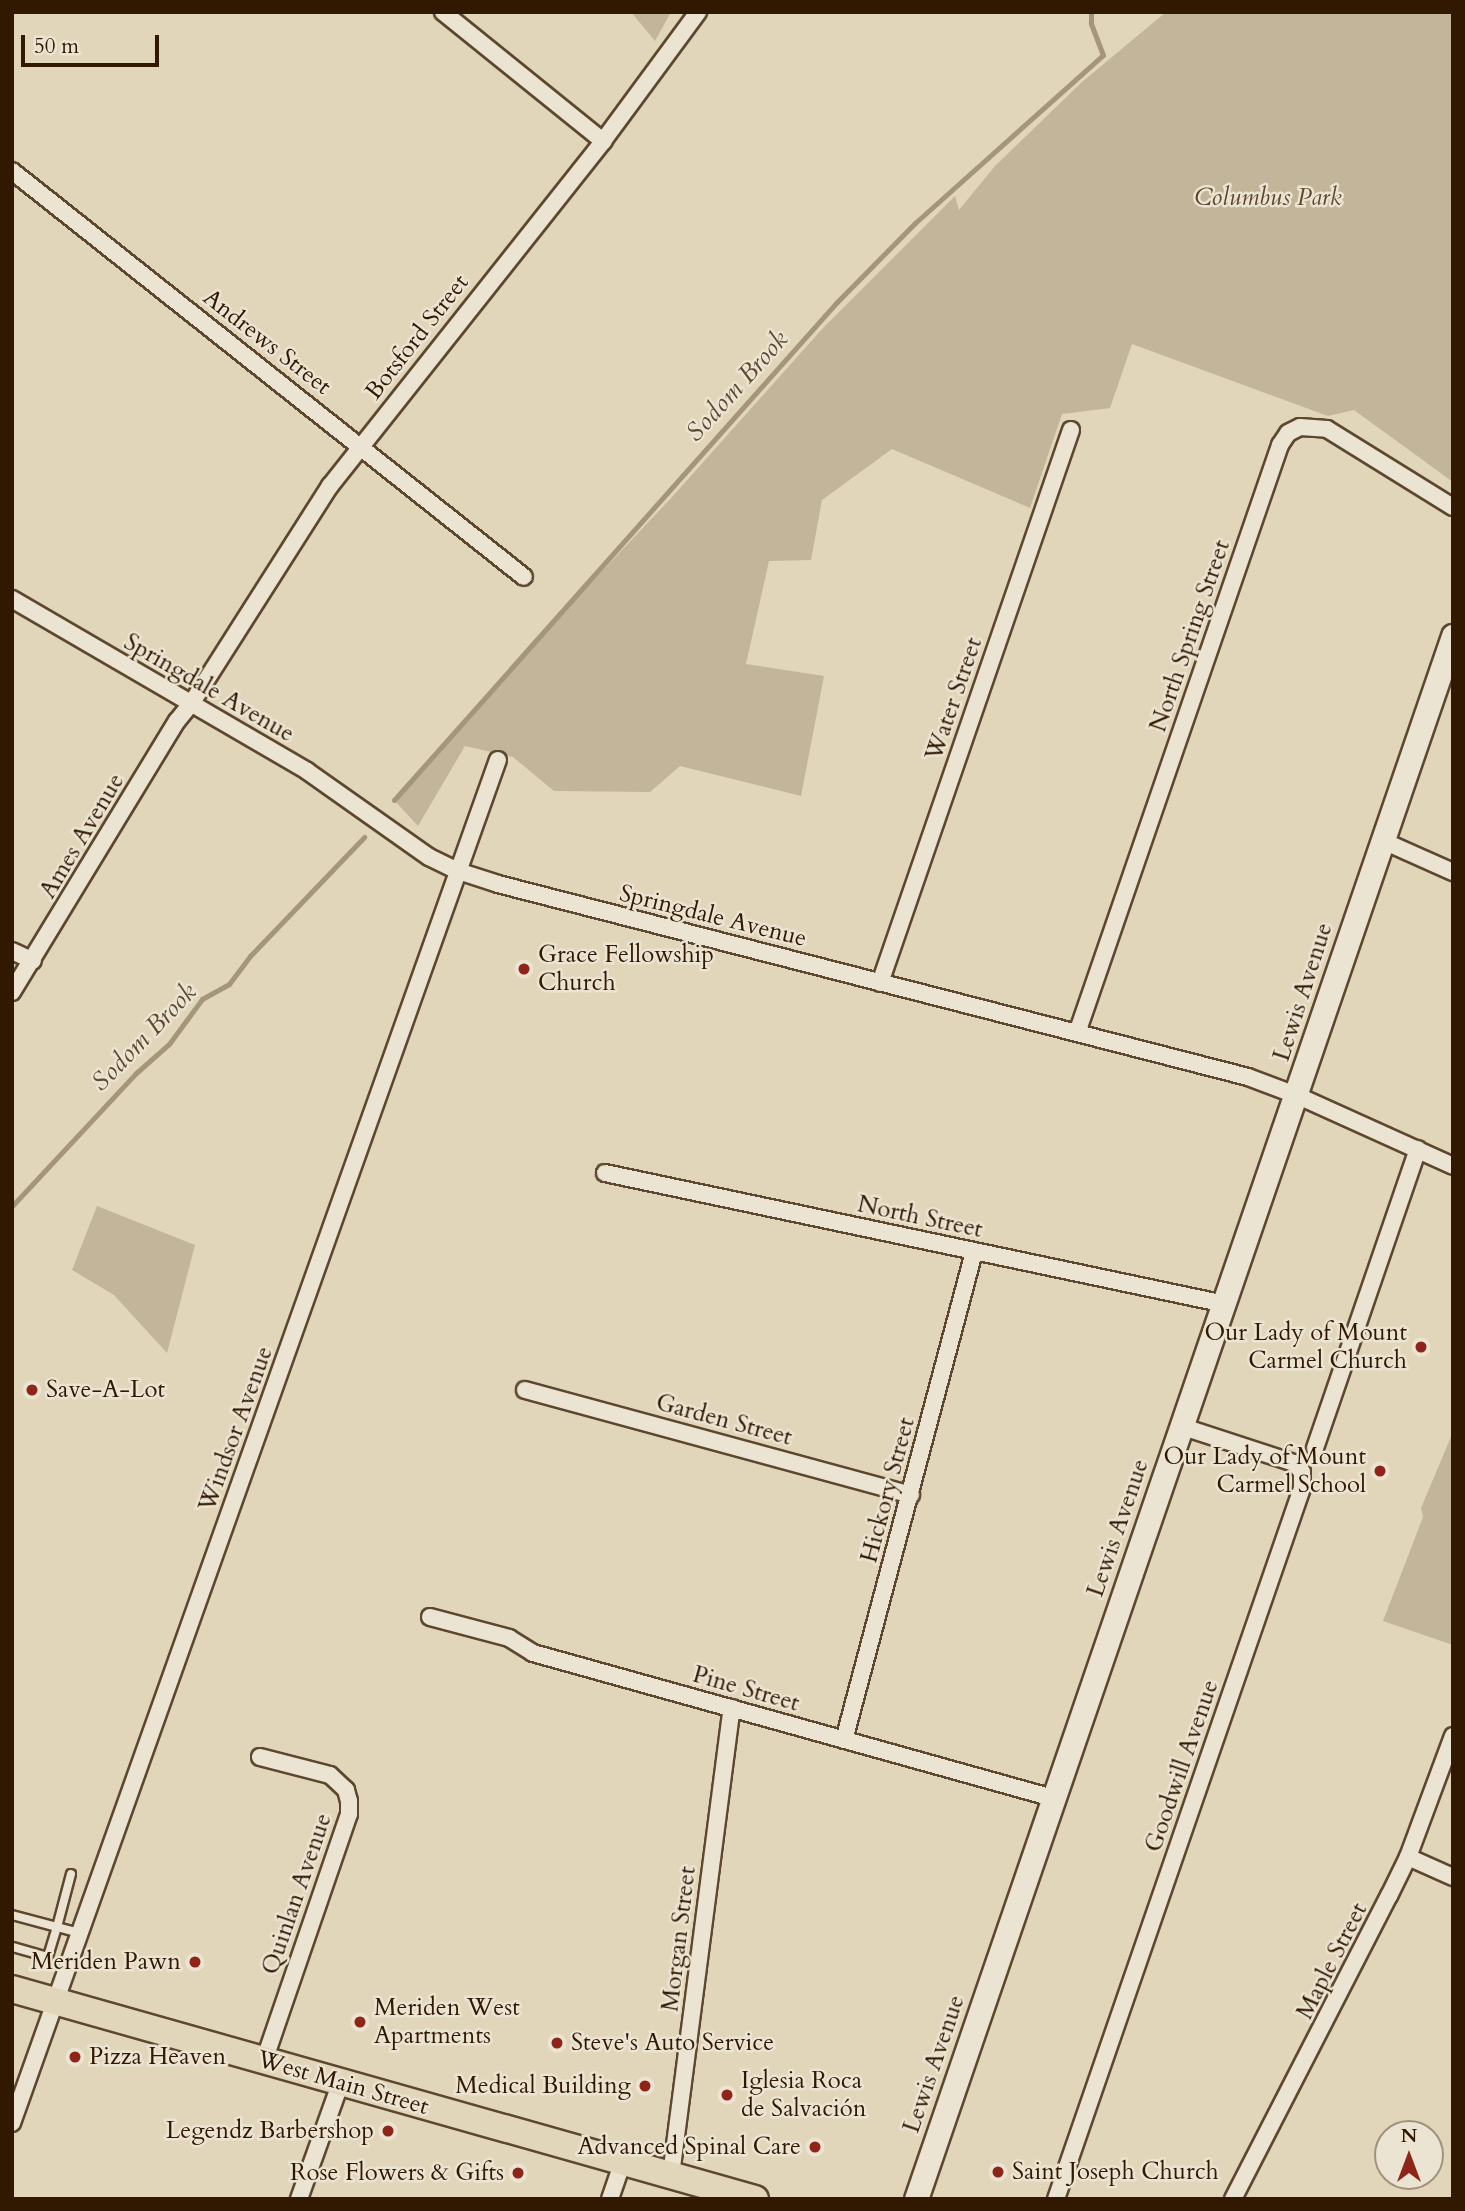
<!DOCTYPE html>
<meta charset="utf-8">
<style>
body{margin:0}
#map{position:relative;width:1465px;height:2211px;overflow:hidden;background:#e1d5ba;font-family:Cardo,serif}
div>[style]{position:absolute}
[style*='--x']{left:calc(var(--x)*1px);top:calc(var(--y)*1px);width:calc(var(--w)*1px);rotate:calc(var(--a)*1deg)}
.green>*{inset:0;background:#c3b59a}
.stream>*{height:5px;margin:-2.5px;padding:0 2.5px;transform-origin:2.5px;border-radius:2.5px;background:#a5957b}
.roads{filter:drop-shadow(2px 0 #5d472e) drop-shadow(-2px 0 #5d472e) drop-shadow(0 2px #5d472e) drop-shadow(0 -2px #5d472e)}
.lane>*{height:8px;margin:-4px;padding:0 4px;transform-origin:4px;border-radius:4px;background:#ece4d2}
.street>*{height:16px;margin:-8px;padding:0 8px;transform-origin:8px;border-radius:8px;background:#ece4d2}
.secondary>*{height:23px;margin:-11.5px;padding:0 11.5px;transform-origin:11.5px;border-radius:11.5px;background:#ece4d2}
.primary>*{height:26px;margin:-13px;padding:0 13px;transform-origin:13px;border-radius:13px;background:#e1d5ba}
.dots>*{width:19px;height:19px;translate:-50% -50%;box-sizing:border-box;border:4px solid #ece4d2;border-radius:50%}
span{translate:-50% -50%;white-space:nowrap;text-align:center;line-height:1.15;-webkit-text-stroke:5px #ece4d2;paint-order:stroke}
.park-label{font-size:24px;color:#5d472e;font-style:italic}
.street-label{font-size:24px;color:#311800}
.poi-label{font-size:24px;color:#311800}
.left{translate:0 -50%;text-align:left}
.right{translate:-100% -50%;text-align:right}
.water-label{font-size:26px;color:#5f4a31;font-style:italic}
.frame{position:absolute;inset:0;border:14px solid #311800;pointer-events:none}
.north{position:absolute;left:1374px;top:2120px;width:70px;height:70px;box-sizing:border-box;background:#ece4d2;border:2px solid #a1927e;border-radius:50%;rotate:0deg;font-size:19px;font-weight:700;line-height:28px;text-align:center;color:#311800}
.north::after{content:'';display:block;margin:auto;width:24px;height:32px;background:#8f2418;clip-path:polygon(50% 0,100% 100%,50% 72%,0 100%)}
.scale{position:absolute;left:21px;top:35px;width:138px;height:32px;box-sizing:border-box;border:4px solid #311800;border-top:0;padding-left:9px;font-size:21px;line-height:24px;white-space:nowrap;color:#311800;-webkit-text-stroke:5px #ece4d2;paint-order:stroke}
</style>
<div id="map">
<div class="green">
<div style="clip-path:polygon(631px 12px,671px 12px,655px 41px)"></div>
<div style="clip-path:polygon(1166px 12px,1453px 12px,1453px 482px,1354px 410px,1328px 416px,1132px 344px,1110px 408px,1062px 414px,1030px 508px,892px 449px,822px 500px,811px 560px,769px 561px,746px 664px,824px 676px,801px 796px,680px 766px,650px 792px,554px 791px,513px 757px,465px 746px,418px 826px,394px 800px,520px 658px,672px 497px,823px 328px,955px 196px,959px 210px,995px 166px,1082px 82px)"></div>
<div style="clip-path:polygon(97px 1206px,195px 1245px,167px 1353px,114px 1295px,72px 1270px)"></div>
<div style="clip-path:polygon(1453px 1432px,1453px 1645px,1383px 1621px,1423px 1517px,1421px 1508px)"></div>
</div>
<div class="stream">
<div style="--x:394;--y:800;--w:667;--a:-48.35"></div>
<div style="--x:837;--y:302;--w:111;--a:-45.4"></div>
<div style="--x:915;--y:223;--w:252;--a:-41.8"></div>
<div style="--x:1103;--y:55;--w:34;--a:-111"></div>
<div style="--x:1091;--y:23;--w:11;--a:-90"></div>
<div style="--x:12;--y:1206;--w:180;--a:-47"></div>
<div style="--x:135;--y:1074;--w:45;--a:-41.4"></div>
<div style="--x:169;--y:1044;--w:56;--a:-53.7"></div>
<div style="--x:202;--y:999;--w:31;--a:-29"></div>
<div style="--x:229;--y:984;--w:35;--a:-53"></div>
<div style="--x:250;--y:956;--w:165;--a:-46.2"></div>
</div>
<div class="roads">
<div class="lane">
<div style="--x:71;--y:1874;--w:55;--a:104.8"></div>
<div style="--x:57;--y:1927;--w:24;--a:15"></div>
<div style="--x:12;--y:1915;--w:47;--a:14.9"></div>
<div style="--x:57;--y:1927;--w:31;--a:107"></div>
<div style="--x:48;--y:1957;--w:37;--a:-164"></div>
</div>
<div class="street">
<div style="--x:443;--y:12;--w:206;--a:38.9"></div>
<div style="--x:12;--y:171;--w:653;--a:38.41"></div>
<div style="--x:12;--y:599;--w:341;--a:30.2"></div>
<div style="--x:307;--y:771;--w:149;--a:35.2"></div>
<div style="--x:429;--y:857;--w:32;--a:26"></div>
<div style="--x:458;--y:871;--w:42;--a:18"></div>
<div style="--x:498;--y:884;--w:774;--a:14.43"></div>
<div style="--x:1248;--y:1077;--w:51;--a:20.6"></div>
<div style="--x:1296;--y:1095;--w:172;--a:24.3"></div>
<div style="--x:1381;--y:840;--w:79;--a:24"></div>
<div style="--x:12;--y:951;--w:23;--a:25"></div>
<div style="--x:880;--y:983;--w:585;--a:-70.95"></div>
<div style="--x:12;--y:992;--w:317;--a:-58.7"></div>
<div style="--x:177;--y:721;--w:22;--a:-51"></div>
<div style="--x:191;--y:704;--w:259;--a:-57.5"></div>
<div style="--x:330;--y:486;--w:440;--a:-51.6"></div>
<div style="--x:603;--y:141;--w:160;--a:-53.6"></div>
<div style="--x:1077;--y:1033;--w:622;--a:-70.95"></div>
<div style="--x:1280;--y:445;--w:14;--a:-56"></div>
<div style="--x:1288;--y:433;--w:13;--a:-27"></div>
<div style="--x:1300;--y:427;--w:27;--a:4"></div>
<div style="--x:1327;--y:429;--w:148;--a:31.8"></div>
<div style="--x:605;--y:1173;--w:634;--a:11.93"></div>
<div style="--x:525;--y:1390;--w:400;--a:15.2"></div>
<div style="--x:1315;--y:1448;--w:316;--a:-71"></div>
<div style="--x:430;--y:1617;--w:82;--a:14.9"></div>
<div style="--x:509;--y:1638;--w:28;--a:32"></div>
<div style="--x:533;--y:1653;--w:540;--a:15.58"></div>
<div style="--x:844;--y:1740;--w:505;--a:-75.08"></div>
<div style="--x:260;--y:1757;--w:72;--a:14.4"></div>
<div style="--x:330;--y:1775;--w:22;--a:43"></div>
<div style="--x:346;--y:1790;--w:11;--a:75"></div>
<div style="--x:349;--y:1801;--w:13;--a:90"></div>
<div style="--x:349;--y:1814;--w:261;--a:109"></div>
<div style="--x:1408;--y:1857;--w:49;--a:24"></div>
<div style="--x:12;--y:2123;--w:1447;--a:-70.38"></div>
<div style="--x:671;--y:2175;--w:471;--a:-82.6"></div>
<div style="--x:299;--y:2199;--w:124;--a:-70.3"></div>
<div style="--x:610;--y:2199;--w:40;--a:-71.1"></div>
<div style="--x:1056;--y:2199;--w:752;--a:-70.91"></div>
<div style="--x:1302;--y:1488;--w:16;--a:-90"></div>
<div style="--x:1302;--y:1472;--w:12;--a:-132"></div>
<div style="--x:1294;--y:1463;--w:120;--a:-162"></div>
<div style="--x:1233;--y:2199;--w:341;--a:-62.8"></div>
<div style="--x:1389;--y:1896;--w:43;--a:-64"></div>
<div style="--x:1408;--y:1857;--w:129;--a:-69.6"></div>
</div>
<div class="secondary">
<div style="--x:916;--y:2199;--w:1653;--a:-71.04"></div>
</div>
<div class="primary">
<div style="--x:12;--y:1989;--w:772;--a:15.78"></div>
</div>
</div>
<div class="dots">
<div style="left:524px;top:969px;background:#8f2418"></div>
<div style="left:1421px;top:1347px;background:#8f2418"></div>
<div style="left:32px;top:1390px;background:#8f2418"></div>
<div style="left:1380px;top:1471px;background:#8f2418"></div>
<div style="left:195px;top:1962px;background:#8f2418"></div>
<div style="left:360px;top:2022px;background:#8f2418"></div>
<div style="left:557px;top:2043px;background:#8f2418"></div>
<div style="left:75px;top:2057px;background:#8f2418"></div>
<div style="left:645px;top:2086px;background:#8f2418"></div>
<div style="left:727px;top:2095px;background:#8f2418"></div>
<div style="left:388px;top:2131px;background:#8f2418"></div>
<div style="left:815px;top:2147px;background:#8f2418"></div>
<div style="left:998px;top:2172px;background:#8f2418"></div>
<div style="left:518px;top:2173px;background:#8f2418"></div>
</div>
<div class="park-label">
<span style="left:1268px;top:198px">Columbus Park</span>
</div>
<div class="street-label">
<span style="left:417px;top:337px;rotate:-52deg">Botsford Street</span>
<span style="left:267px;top:342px;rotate:38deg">Andrews Street</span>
<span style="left:1190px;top:636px;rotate:-71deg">North Spring Street</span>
<span style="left:209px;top:688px;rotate:30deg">Springdale Avenue</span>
<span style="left:954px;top:699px;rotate:-71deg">Water Street</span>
<span style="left:82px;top:836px;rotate:-59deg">Ames Avenue</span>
<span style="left:713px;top:916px;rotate:14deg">Springdale Avenue</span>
<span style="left:1303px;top:992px;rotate:-72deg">Lewis Avenue</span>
<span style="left:920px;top:1217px;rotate:12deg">North Street</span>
<span style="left:724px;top:1420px;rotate:15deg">Garden Street</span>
<span style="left:236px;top:1429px;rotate:-70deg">Windsor Avenue</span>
<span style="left:888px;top:1490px;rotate:-75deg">Hickory Street</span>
<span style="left:1118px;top:1528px;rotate:-71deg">Lewis Avenue</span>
<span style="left:746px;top:1689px;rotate:16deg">Pine Street</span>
<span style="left:1182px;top:1766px;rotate:-71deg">Goodwill Avenue</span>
<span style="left:297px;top:1894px;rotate:-71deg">Quinlan Avenue</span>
<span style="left:679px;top:1939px;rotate:-83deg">Morgan Street</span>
<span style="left:1332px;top:1961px;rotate:-63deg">Maple Street</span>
<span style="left:934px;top:2064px;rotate:-71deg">Lewis Avenue</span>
<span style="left:343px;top:2083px;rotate:16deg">West Main Street</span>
</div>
<div class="poi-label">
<span class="left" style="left:538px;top:969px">Grace Fellowship<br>Church</span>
<span class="right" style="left:1407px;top:1347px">Our Lady of Mount<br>Carmel Church</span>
<span class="left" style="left:46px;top:1390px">Save-A-Lot</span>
<span class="right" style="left:1366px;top:1471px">Our Lady of Mount<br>Carmel School</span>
<span class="right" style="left:181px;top:1962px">Meriden Pawn</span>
<span class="left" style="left:374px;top:2022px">Meriden West<br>Apartments</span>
<span class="left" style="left:571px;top:2043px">Steve's Auto Service</span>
<span class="left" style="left:89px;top:2057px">Pizza Heaven</span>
<span class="left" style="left:741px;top:2095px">Iglesia Roca<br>de Salvación</span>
<span class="right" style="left:631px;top:2086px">Medical Building</span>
<span class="right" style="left:374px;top:2131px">Legendz Barbershop</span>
<span class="right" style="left:801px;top:2147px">Advanced Spinal Care</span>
<span class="left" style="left:1012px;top:2172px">Saint Joseph Church</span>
<span class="right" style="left:504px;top:2173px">Rose Flowers &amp; Gifts</span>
</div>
<div class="water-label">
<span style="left:737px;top:386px;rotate:-48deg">Sodom Brook</span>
<span style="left:144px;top:1037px;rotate:-46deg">Sodom Brook</span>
</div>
<div class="frame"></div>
<div class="north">N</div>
<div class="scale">50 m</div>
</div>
